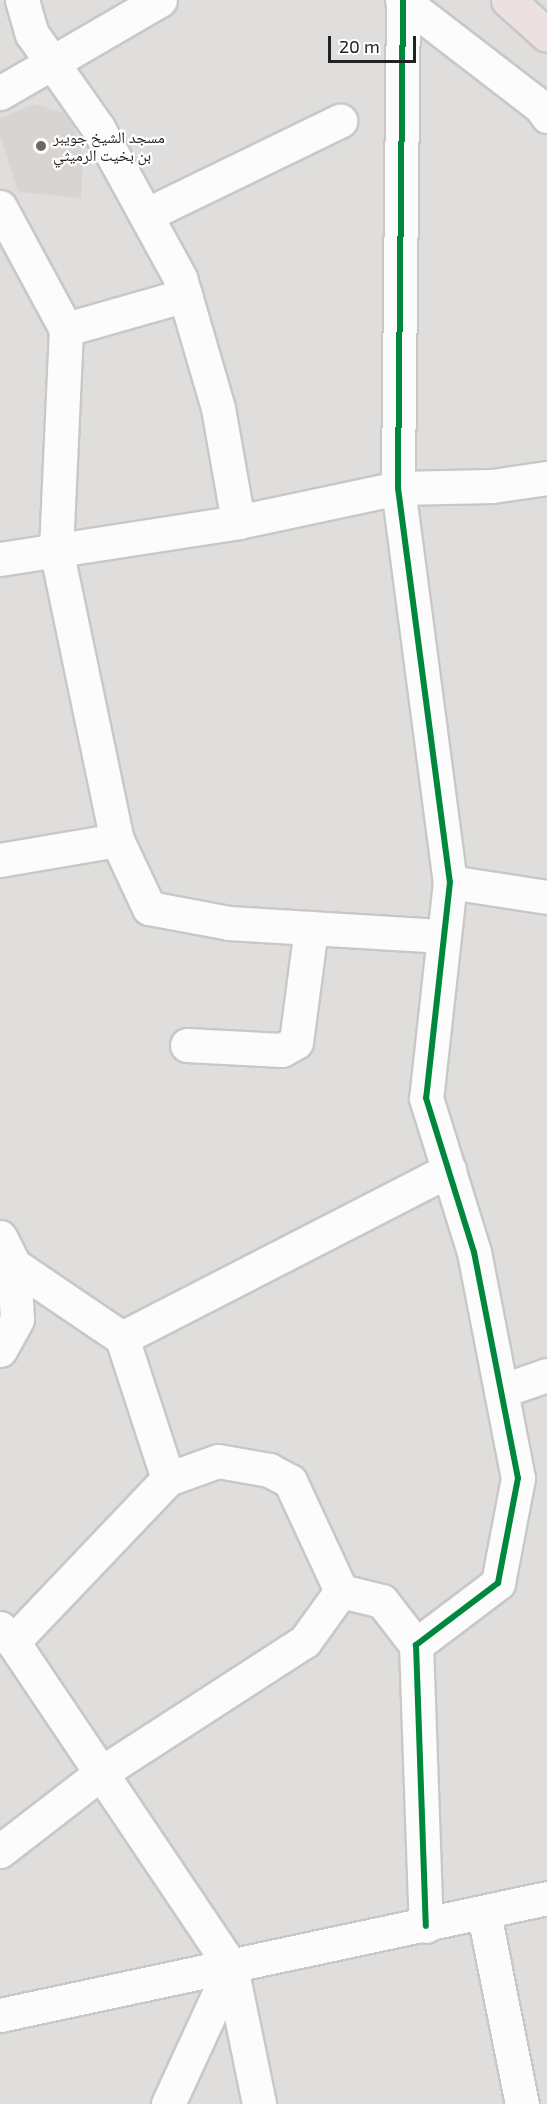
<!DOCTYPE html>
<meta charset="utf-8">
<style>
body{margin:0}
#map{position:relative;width:547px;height:2104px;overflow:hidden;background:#f0eeeb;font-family:"Exo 2","Noto Naskh Arabic",sans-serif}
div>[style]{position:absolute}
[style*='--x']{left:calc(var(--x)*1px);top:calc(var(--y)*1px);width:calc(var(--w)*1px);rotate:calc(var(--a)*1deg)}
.residential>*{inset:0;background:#dfdedc}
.building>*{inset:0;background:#d7d4d2}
.roads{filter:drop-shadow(2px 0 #c9c8c7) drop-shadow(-2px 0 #c9c8c7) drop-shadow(0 2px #c9c8c7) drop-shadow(0 -2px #c9c8c7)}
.minor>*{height:33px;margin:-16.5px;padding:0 16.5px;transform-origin:16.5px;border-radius:16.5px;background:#fdfcfc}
.highway>*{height:33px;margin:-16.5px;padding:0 16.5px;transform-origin:16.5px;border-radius:16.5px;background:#ece0e2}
.cycleway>*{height:6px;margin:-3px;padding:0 3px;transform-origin:3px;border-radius:3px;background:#00873e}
.dots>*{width:16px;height:16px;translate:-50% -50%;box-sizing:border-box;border:3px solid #fff;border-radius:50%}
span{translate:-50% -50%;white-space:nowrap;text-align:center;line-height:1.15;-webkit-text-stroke:4.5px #fff;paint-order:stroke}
.poi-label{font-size:16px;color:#222}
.left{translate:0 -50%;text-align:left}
.scale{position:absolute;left:328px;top:36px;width:88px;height:27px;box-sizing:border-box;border:3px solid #222;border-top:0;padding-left:8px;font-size:18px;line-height:21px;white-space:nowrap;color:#222;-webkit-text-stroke:4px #fff;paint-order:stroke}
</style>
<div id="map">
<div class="residential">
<div style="clip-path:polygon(0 0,547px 0,547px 2104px,0 2104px)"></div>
</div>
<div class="building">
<div style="clip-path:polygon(35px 104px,70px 115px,83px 157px,81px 198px,18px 192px,0 134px,0 118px)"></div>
</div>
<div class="roads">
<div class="minor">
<div style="--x:22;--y:0;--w:35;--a:74"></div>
<div style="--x:32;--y:34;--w:115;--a:54.9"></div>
<div style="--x:98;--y:128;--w:171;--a:61.3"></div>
<div style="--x:180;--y:278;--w:135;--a:73.7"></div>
<div style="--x:218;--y:408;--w:116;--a:80"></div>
<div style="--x:402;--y:0;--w:175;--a:37.6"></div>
<div style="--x:541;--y:107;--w:11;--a:56"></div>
<div style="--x:403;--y:0;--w:488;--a:90.6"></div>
<div style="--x:398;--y:488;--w:397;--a:82.5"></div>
<div style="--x:450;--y:882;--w:217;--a:96.3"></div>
<div style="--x:426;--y:1098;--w:161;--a:72.7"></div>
<div style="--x:474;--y:1252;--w:230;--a:79"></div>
<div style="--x:518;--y:1478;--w:107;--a:100.8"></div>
<div style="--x:498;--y:1583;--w:103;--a:142.9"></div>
<div style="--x:416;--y:1645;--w:281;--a:88"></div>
<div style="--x:0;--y:93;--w:185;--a:-30.2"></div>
<div style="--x:0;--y:207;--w:139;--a:61.6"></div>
<div style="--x:66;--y:329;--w:220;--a:92.6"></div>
<div style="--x:56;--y:549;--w:297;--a:78.2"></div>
<div style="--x:117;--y:840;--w:119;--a:170.3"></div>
<div style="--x:146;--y:215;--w:216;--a:-25.9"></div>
<div style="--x:66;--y:329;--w:124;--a:-15.9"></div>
<div style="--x:0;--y:559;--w:241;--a:-8.8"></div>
<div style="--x:238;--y:522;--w:164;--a:-12"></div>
<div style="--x:398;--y:488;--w:94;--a:-1.2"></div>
<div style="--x:492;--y:486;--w:56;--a:-8.3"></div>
<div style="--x:117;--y:840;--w:75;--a:64.8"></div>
<div style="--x:149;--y:908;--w:81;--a:10.6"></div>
<div style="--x:229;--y:923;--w:215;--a:3.5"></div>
<div style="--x:450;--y:882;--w:98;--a:8.8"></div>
<div style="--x:187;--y:1045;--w:95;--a:3"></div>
<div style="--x:282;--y:1050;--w:16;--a:-30"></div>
<div style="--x:296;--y:1042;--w:115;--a:-82.5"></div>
<div style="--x:0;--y:1237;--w:31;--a:63"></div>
<div style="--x:122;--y:1338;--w:368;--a:-27.2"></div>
<div style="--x:0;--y:1350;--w:35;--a:-61"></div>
<div style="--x:17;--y:1319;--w:54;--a:-93.2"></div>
<div style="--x:14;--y:1265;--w:130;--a:34.1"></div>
<div style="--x:122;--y:1338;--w:148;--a:71.9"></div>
<div style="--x:168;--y:1479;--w:225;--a:133.6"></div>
<div style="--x:501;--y:1391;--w:49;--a:-19.2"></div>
<div style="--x:168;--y:1479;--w:53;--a:-19.8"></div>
<div style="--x:218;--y:1461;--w:52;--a:10"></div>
<div style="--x:269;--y:1470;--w:24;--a:28"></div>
<div style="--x:290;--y:1481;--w:121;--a:65.1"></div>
<div style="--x:341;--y:1591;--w:42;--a:13.7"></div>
<div style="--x:382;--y:1601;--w:56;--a:52.3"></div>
<div style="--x:0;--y:1628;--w:19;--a:47"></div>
<div style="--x:13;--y:1642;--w:391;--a:56.1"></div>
<div style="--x:0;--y:1851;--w:128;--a:-37.7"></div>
<div style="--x:101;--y:1773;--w:243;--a:-32.9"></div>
<div style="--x:305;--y:1641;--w:62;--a:-54.2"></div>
<div style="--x:484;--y:1914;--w:194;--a:78.7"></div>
<div style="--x:0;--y:2015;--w:559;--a:-12.07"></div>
<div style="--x:168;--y:2104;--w:151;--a:-65.3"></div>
<div style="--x:231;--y:1967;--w:140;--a:78.4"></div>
</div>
<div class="highway">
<div style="--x:508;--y:0;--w:52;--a:41.9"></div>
</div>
</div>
<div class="cycleway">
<div style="--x:403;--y:0;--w:488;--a:90.6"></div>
<div style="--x:398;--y:488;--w:397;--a:82.5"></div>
<div style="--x:450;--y:882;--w:217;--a:96.3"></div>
<div style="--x:426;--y:1098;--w:161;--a:72.7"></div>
<div style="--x:474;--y:1252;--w:230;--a:79"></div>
<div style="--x:518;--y:1478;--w:107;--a:100.8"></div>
<div style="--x:498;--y:1583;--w:103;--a:142.9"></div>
<div style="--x:416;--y:1645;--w:281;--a:88"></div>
</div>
<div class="dots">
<div style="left:41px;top:146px;background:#6a6968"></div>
</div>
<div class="poi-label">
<span class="left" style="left:53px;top:146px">مسجد الشيخ جويبر<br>بن بخيت الرميثي</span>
</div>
<div class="scale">20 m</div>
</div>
